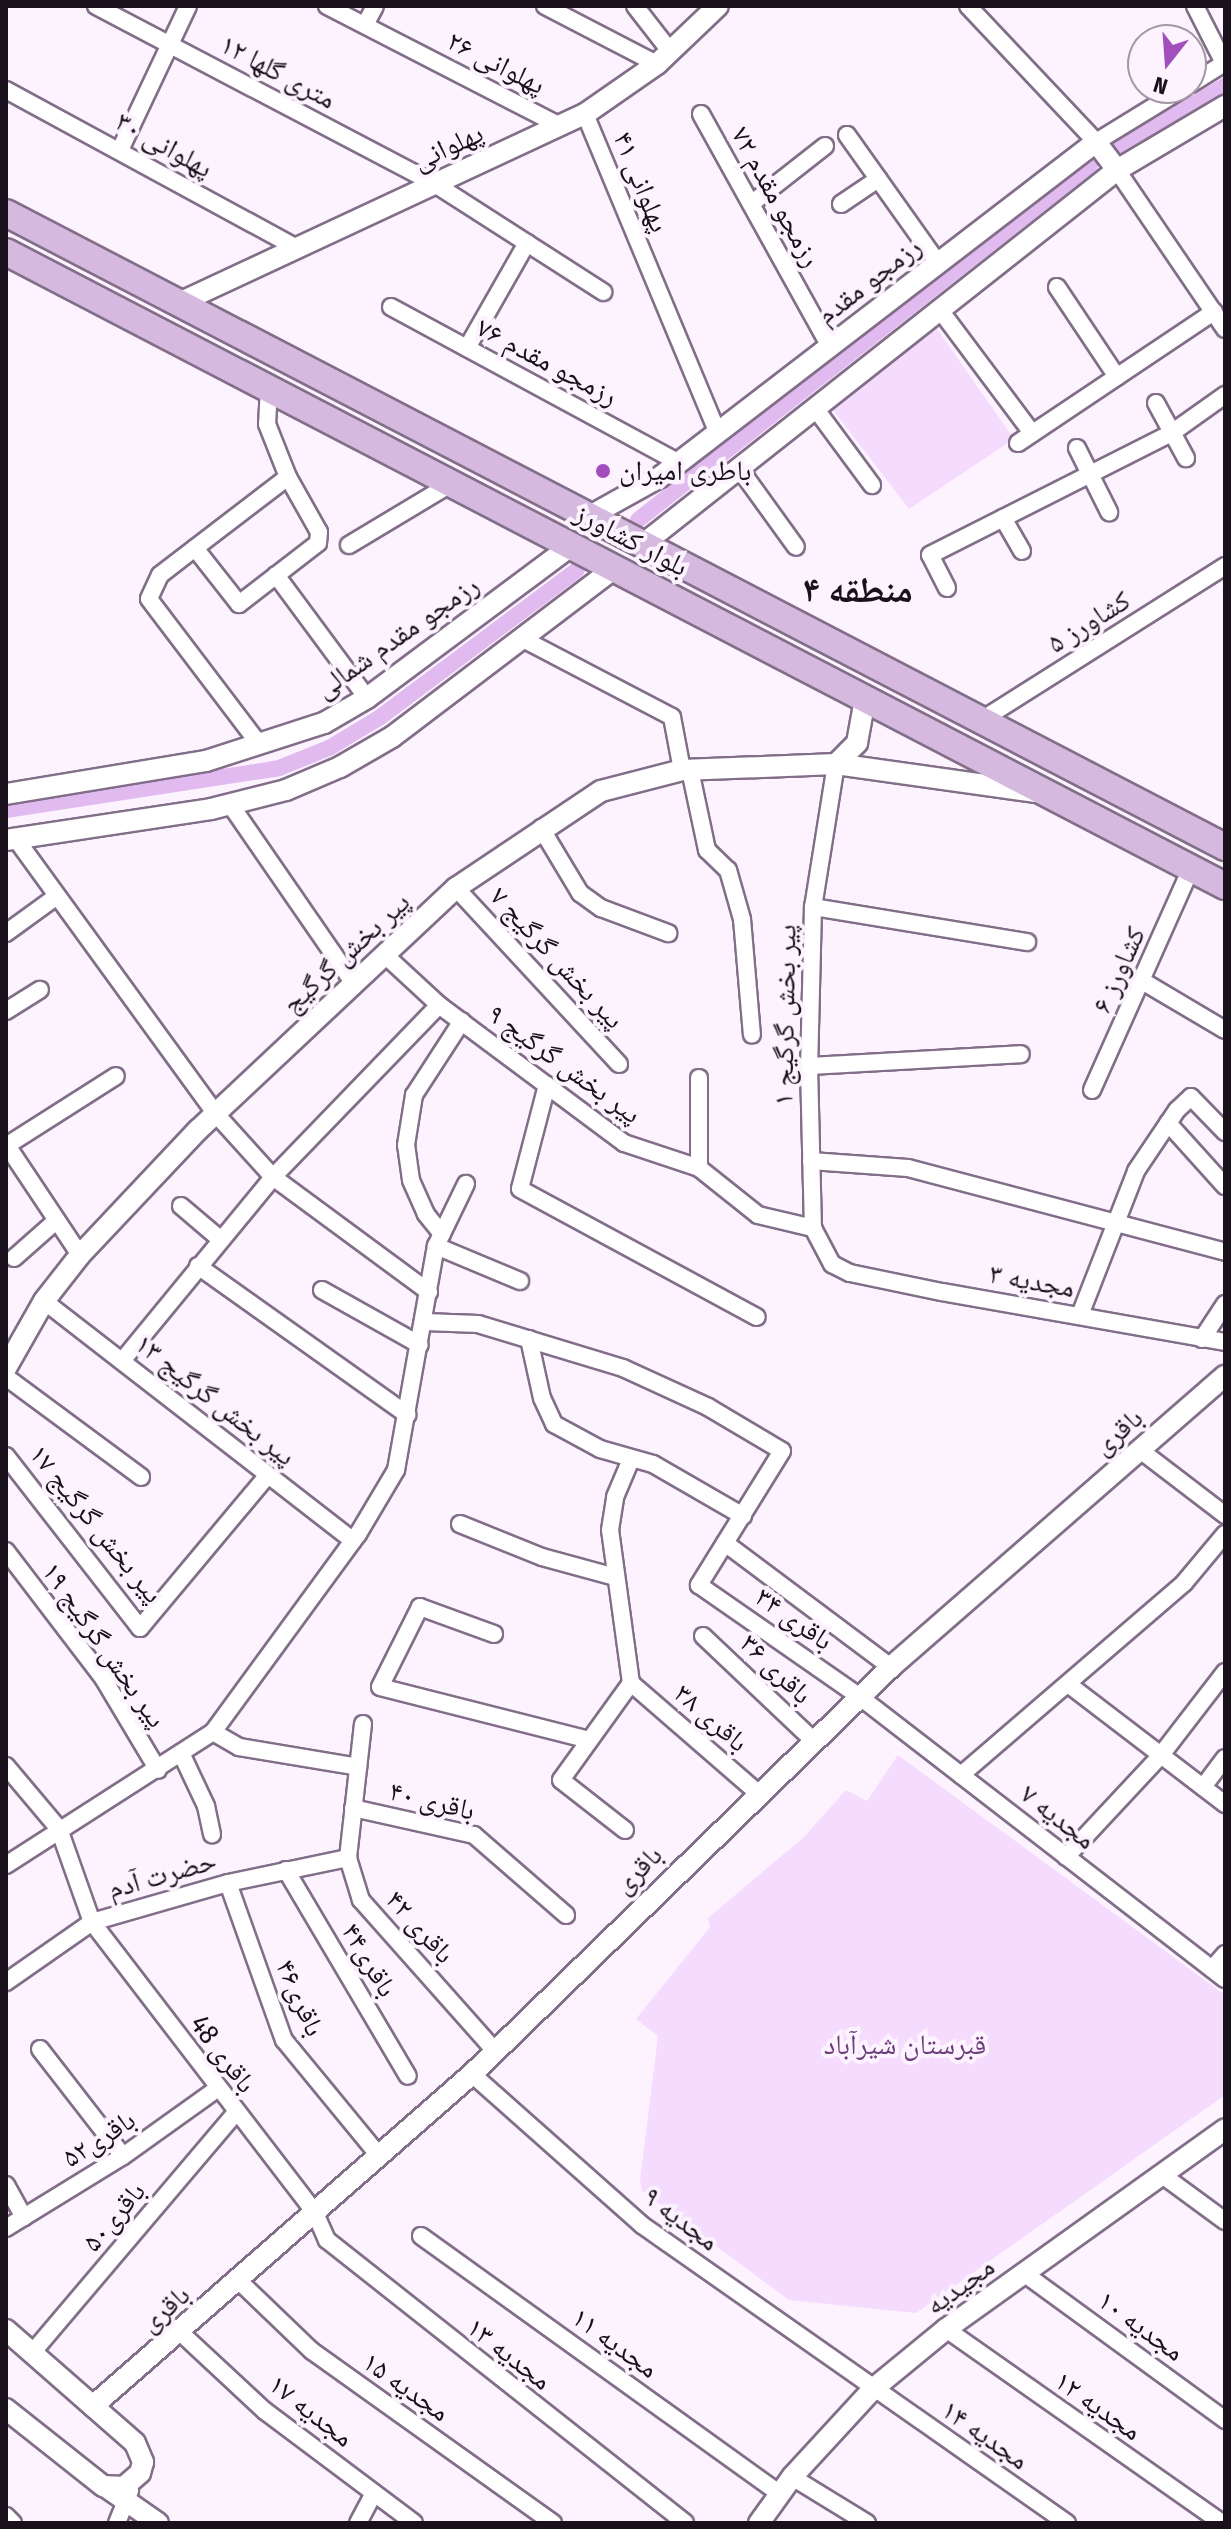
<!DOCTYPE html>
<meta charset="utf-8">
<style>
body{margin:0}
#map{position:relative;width:1231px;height:2529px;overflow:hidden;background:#fcf3ff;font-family:"Fira Sans Condensed","Noto Naskh Arabic",sans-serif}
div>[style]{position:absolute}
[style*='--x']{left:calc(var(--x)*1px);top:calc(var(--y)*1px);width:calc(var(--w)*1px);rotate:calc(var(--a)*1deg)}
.green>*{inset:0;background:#f5dbfe}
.canal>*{height:16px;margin:-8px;padding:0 8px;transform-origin:8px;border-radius:8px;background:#e1baef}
.roads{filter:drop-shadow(2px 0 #826e88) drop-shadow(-2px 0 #826e88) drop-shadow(0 2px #826e88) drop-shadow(0 -2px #826e88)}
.minor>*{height:16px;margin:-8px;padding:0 8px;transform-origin:8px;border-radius:8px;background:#fff}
.tertiary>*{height:20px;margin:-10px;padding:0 10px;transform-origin:10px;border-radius:10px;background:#fff}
.primary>*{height:26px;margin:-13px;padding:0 13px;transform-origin:13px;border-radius:13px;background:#d5b9de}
.dots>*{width:22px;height:22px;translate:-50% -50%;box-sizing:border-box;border:4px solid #fcf3ff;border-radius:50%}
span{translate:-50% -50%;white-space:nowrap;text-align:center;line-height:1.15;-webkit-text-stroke:8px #fcf3ff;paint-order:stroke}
.street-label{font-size:28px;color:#18101a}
.poi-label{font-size:28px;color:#18101a}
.left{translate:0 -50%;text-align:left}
.park-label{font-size:28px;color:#6c3c7b}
.district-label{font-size:36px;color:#18101a;font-weight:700}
.frame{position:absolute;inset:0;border:8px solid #18101a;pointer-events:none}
.north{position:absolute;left:1127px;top:24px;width:80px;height:80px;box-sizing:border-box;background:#fcf3ff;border:2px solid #a198a3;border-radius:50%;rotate:197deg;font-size:22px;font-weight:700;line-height:32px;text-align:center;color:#18101a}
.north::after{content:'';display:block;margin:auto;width:28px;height:36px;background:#a24ebd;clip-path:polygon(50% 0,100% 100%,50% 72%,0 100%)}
</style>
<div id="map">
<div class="green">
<div style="clip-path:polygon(935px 326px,1014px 439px,909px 509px,830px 406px)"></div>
<div style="clip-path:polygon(898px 1755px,1225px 1995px,1225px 2095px,916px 2313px,789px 2300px,642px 2191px,640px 2180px,658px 2036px,636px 2019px,710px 1927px,708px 1918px,804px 1837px,846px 1790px,867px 1801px)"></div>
</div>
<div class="canal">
<div style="--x:1118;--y:147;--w:123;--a:-29.7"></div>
<div style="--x:638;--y:520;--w:575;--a:-38.15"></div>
<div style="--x:6;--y:810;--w:276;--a:-8.7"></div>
<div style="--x:279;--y:768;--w:54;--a:-21.8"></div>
<div style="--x:329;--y:748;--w:58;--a:-31"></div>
<div style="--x:379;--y:718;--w:247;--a:-36.8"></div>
</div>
<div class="roads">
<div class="minor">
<div style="--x:96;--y:6;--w:383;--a:27.7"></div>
<div style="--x:435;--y:184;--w:200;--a:32.7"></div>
<div style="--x:327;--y:6;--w:262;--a:27.2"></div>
<div style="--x:545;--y:6;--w:126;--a:27.4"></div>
<div style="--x:635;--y:6;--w:57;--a:52.1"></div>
<div style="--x:968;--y:6;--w:187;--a:46.7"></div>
<div style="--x:1096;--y:142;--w:103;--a:-31.5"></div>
<div style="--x:1195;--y:6;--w:64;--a:63"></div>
<div style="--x:365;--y:25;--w:21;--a:-62"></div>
<div style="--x:1191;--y:84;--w:40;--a:-32"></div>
<div style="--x:6;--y:90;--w:331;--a:28.5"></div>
<div style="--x:585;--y:114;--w:346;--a:67.4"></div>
<div style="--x:701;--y:114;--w:266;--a:61"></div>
<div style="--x:847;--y:135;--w:157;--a:54.6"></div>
<div style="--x:120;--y:150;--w:159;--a:-64.7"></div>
<div style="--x:1117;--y:170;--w:192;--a:55.8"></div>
<div style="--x:751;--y:204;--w:94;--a:-38.1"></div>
<div style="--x:841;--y:204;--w:45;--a:-34"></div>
<div style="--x:1057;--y:287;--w:108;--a:56.3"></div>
<div style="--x:391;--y:307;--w:328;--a:28.4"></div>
<div style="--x:940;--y:310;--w:154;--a:53.2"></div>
<div style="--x:467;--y:348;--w:121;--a:-60.3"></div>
<div style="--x:269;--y:387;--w:37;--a:93"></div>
<div style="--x:267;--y:424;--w:57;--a:68.4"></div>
<div style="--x:288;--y:477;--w:63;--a:60.6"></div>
<div style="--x:319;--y:532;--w:11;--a:95"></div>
<div style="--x:318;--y:543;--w:100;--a:142.3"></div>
<div style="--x:239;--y:604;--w:71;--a:-128.2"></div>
<div style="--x:195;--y:548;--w:117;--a:-37.4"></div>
<div style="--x:1156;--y:403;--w:63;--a:61.4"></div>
<div style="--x:815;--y:408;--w:96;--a:53.5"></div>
<div style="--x:1018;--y:443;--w:236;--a:-33.8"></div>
<div style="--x:1077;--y:448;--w:72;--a:63.4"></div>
<div style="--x:739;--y:468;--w:97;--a:54.2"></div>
<div style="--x:1003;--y:518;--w:38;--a:60"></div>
<div style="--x:349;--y:545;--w:120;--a:-31"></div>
<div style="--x:195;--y:548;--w:44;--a:142.4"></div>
<div style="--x:160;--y:575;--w:26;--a:115"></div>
<div style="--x:149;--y:599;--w:183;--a:52.8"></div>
<div style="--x:276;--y:575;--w:153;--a:53.5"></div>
<div style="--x:947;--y:588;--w:37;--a:-117"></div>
<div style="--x:930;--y:555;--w:272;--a:-26.8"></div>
<div style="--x:1173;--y:432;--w:64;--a:-35.4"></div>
<div style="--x:521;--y:638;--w:170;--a:27.6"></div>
<div style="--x:672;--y:717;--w:54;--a:79.3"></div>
<div style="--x:980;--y:721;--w:290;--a:-32.3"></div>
<div style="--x:836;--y:764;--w:145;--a:99.1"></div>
<div style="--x:813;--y:907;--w:159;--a:91.4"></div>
<div style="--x:809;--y:1066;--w:162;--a:88.6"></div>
<div style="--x:813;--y:1228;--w:41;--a:62.2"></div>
<div style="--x:832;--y:1264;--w:20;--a:27"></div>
<div style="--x:850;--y:1273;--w:94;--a:11.7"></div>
<div style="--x:942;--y:1292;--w:287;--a:10"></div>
<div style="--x:690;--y:770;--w:82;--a:78"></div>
<div style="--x:707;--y:850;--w:29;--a:44"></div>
<div style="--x:728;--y:870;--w:51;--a:74.1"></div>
<div style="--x:742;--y:919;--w:116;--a:85.1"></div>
<div style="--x:230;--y:804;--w:219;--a:55.4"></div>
<div style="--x:541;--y:828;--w:76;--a:59"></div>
<div style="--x:580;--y:893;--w:26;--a:36"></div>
<div style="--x:601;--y:908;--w:72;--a:20.5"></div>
<div style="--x:16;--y:839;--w:340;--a:54"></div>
<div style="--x:216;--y:1114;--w:85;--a:47.9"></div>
<div style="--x:273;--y:1177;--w:194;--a:36.4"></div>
<div style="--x:456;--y:888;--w:240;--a:47.2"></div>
<div style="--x:813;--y:907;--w:217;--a:9.3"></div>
<div style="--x:6;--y:933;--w:63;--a:-36"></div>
<div style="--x:385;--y:955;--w:74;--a:42.8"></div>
<div style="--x:439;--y:1005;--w:231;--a:36.7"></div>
<div style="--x:624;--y:1143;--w:79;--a:18.4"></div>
<div style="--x:699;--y:1168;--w:75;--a:38.5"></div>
<div style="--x:758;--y:1215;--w:57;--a:13.3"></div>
<div style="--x:1144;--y:982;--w:94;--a:30.7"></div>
<div style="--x:6;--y:1011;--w:40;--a:-32"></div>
<div style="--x:809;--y:1066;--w:212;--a:-3.2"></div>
<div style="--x:547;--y:1085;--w:107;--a:104.6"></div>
<div style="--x:520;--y:1189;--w:269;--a:28.4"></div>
<div style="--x:1092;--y:1090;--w:242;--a:-65.9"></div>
<div style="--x:1168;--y:1123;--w:85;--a:47.9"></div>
<div style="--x:6;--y:1144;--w:133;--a:56.3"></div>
<div style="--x:6;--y:1146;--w:130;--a:-32.5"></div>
<div style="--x:811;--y:1161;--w:97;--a:4.1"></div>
<div style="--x:908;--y:1168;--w:328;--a:14.8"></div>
<div style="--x:699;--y:1168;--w:90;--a:-90"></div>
<div style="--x:181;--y:1206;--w:52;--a:40.4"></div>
<div style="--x:442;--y:1234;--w:26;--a:-129"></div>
<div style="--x:426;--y:1214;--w:37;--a:-114"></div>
<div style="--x:411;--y:1180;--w:35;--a:-98"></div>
<div style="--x:406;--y:1145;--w:51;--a:-80.9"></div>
<div style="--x:414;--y:1095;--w:88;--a:-57"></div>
<div style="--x:436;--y:1246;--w:91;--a:22.6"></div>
<div style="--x:14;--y:1258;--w:57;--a:-41.5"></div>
<div style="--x:198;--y:1266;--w:257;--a:35.4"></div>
<div style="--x:322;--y:1290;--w:112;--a:29.3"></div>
<div style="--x:44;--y:1301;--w:391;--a:37.8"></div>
<div style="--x:1080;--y:1315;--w:155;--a:-68.7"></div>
<div style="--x:1136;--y:1171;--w:73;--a:-56.1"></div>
<div style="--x:1177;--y:1110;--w:19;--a:-43"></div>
<div style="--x:1191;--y:1097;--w:49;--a:45.8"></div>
<div style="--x:425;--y:1322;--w:53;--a:2.2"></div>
<div style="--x:478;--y:1324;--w:152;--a:16.9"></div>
<div style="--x:623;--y:1368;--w:94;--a:24.6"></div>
<div style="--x:708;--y:1407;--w:86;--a:30.7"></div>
<div style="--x:782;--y:1451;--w:158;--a:121.8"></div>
<div style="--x:699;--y:1585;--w:196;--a:34.8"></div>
<div style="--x:860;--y:1697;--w:461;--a:37.7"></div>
<div style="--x:529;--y:1339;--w:60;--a:77.6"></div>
<div style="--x:542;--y:1398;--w:29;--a:65"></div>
<div style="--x:554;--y:1424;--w:52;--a:28.5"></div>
<div style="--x:600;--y:1449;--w:55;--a:15.8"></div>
<div style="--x:653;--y:1464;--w:104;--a:30"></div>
<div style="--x:1202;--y:1339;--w:42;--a:-56.7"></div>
<div style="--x:122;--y:1361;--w:238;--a:-50.6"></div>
<div style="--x:273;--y:1177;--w:239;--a:-46"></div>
<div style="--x:6;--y:1377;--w:168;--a:36.5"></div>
<div style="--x:1140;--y:1450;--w:107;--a:37.4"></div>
<div style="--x:6;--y:1456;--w:218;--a:52.1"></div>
<div style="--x:140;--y:1628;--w:199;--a:-50.1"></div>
<div style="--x:460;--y:1524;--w:88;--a:21.9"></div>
<div style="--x:542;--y:1557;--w:76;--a:15.3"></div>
<div style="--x:725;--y:1543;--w:207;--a:36.8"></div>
<div style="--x:6;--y:1551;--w:160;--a:52.6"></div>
<div style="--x:103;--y:1678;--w:107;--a:59.1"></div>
<div style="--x:494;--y:1634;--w:79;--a:-160"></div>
<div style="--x:420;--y:1607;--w:89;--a:116.6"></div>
<div style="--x:380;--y:1687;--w:216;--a:14.2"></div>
<div style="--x:703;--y:1636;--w:150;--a:43.4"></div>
<div style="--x:631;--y:1683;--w:167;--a:40.9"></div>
<div style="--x:1068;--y:1684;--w:198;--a:37.4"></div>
<div style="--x:363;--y:1724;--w:135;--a:96.4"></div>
<div style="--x:348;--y:1858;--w:44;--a:72.8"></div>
<div style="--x:361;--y:1900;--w:202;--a:48.4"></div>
<div style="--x:213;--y:1732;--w:30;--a:30"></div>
<div style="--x:239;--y:1747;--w:121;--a:9.5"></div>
<div style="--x:181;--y:1753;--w:59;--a:64.7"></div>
<div style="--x:206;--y:1806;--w:29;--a:78"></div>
<div style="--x:6;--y:1766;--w:82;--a:49.9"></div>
<div style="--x:59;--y:1829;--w:99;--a:70.5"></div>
<div style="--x:92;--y:1922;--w:367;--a:52.5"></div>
<div style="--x:315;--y:2213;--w:30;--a:66"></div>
<div style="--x:327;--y:2240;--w:456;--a:38.3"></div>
<div style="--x:961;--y:1775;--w:294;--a:-40.7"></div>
<div style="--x:1184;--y:1583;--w:64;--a:-50.1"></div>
<div style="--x:1203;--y:1787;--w:36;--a:-53"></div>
<div style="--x:353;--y:1808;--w:124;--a:12.6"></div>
<div style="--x:474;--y:1835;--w:122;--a:41"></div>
<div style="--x:625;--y:1830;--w:81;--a:-142"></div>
<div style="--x:561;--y:1780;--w:120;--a:-54.2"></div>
<div style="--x:631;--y:1683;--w:154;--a:-97.8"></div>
<div style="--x:610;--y:1530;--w:33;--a:-81"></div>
<div style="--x:615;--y:1497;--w:39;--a:-67"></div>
<div style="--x:1066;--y:1857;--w:139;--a:-47"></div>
<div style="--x:1161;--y:1755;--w:105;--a:-52.4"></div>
<div style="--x:6;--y:1865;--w:246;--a:-32.7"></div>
<div style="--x:213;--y:1732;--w:245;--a:-53.8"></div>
<div style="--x:358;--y:1534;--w:74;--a:-59.3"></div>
<div style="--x:396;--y:1470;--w:228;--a:-79.9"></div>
<div style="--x:436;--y:1246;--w:69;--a:-64.2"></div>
<div style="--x:286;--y:1870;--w:239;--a:59.4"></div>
<div style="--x:228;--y:1883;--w:167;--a:70.4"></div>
<div style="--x:284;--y:2040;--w:151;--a:50.6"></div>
<div style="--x:1212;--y:1969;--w:20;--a:-49"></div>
<div style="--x:6;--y:1982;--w:105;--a:-34.9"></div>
<div style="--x:92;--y:1922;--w:141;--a:-16"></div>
<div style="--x:228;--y:1883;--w:123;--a:-11.8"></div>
<div style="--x:40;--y:2049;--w:135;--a:52.2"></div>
<div style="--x:472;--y:2074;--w:227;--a:41.6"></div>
<div style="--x:642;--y:2225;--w:519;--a:35.04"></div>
<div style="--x:1165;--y:2177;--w:74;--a:36.3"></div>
<div style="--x:6;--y:2185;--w:37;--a:61"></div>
<div style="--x:6;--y:2228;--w:137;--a:-31.6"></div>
<div style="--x:123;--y:2156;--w:115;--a:-35.5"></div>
<div style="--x:421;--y:2236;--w:441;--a:35.7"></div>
<div style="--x:1025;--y:2274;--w:248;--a:36.1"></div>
<div style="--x:239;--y:2281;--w:101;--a:43.8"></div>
<div style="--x:312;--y:2351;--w:296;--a:35.5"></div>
<div style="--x:946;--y:2329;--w:337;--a:35.1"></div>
<div style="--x:181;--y:2333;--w:115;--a:42.9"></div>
<div style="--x:265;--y:2411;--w:186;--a:36.9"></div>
<div style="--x:32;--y:2353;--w:314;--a:-49.7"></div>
<div style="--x:792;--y:2477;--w:88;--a:31.5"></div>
<div style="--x:6;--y:2516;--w:10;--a:45"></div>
<div style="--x:117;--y:2523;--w:35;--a:-68"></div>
<div style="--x:358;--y:2523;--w:34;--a:-62"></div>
</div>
<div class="tertiary">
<div style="--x:179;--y:303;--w:448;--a:-25"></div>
<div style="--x:585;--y:114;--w:88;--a:-34.8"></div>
<div style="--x:657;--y:64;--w:84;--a:-43.6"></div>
<div style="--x:588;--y:517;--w:82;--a:-29.1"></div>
<div style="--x:660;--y:477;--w:550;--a:-37.54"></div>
<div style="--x:1096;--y:142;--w:35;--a:53"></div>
<div style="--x:642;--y:545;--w:605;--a:-38.29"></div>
<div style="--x:1117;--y:170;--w:126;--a:-30.7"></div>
<div style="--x:836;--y:764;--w:30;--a:-45"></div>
<div style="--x:857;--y:743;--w:45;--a:-79.7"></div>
<div style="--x:6;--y:794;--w:203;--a:-9.4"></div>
<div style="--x:206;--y:761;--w:124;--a:-17.9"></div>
<div style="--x:324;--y:723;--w:50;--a:-30.2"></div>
<div style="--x:367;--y:698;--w:256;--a:-36.7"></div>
<div style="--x:6;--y:840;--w:207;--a:-8.6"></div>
<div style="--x:211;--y:809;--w:77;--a:-14.2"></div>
<div style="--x:286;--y:790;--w:59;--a:-23.1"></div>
<div style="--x:340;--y:767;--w:60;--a:-30"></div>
<div style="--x:392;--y:737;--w:280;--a:-37.2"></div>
<div style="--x:6;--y:1368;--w:77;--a:-60.4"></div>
<div style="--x:44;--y:1301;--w:58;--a:-52"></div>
<div style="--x:80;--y:1255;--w:172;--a:-46.7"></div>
<div style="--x:198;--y:1130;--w:354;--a:-43.2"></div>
<div style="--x:456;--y:888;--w:174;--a:-33.8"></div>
<div style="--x:601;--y:791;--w:84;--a:-14.5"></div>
<div style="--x:682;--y:770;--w:154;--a:-2.2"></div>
<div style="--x:836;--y:764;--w:202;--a:8"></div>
<div style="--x:6;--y:2330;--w:171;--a:41.2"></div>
<div style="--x:135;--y:2443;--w:21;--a:67"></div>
<div style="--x:143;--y:2462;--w:11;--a:105"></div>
<div style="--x:140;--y:2473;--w:21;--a:139"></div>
<div style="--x:124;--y:2487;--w:21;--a:-177"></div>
<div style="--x:103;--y:2486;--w:124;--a:-141.6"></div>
<div style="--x:93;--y:2406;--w:504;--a:-41.22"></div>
<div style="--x:472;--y:2074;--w:584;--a:-44.17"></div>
<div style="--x:891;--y:1667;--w:443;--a:-41.1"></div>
<div style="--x:106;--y:2487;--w:63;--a:34.7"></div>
<div style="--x:759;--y:2523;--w:57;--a:-54.3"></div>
<div style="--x:792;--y:2477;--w:120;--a:-47.4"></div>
<div style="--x:873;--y:2389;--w:94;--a:-39.4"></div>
<div style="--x:946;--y:2329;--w:343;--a:-35.6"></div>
</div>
<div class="primary">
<div style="--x:6;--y:213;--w:1374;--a:27.48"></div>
<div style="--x:6;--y:252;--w:1374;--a:27.48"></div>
</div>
</div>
<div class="dots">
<div style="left:603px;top:471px;background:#a24ebd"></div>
</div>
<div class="street-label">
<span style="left:496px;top:63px;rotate:27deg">پهلوانی ۲۶</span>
<span style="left:278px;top:72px;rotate:28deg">۱۲ متری گلها</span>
<span style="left:164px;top:145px;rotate:29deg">پهلوانی ۳۰</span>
<span style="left:448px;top:147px;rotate:-25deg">پهلوانی</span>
<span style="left:641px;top:182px;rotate:68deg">پهلوانی ۴۱</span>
<span style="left:776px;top:197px;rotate:61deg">رزمجو مقدم ۷۲</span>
<span style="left:869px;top:281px;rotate:-38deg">رزمجو مقدم</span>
<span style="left:547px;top:362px;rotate:28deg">رزمجو مقدم ۷۶</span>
<span style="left:631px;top:540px;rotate:28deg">بلوار کشاورز</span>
<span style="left:1089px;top:622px;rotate:-32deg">کشاورز ۵</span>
<span style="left:397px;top:637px;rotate:-35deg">رزمجو مقدم شمالی</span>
<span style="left:346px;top:953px;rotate:-43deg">پیر بخش گرگیج</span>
<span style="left:557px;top:958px;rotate:47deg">پیر بخش گرگیج ۷</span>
<span style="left:1119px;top:970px;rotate:-66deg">کشاورز ۶</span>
<span style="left:785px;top:1015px;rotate:-89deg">پیر بخش گرگیج ۱</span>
<span style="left:564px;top:1064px;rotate:36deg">پیر بخش گرگیج ۹</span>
<span style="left:1032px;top:1281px;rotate:10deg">مجدیه ۳</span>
<span style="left:215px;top:1400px;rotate:38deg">پیر بخش گرگیج ۱۳</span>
<span style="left:1118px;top:1432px;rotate:-41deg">باقری</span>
<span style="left:96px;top:1524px;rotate:51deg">پیر بخش گرگیج ۱۷</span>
<span style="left:794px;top:1619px;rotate:35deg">باقری ۳۴</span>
<span style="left:104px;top:1645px;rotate:55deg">پیر بخش گرگیج ۱۹</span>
<span style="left:776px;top:1669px;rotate:44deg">باقری ۳۶</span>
<span style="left:711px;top:1718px;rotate:41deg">باقری ۳۸</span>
<span style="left:432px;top:1801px;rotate:14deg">باقری ۴۰</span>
<span style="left:1058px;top:1817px;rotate:38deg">مجدیه ۷</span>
<span style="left:638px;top:1870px;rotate:-45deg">باقری</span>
<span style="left:162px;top:1875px;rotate:-16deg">حضرت آدم</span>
<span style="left:420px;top:1927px;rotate:48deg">باقری ۴۲</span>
<span style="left:369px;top:1960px;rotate:59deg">باقری۴۴</span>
<span style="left:300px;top:1998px;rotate:66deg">باقری۴۶</span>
<span style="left:223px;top:2054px;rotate:53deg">باقری 48</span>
<span style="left:99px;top:2139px;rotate:-33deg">باقری۵۲</span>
<span style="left:114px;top:2217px;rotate:-50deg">باقری۵۰</span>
<span style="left:681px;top:2219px;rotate:37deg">مجدیه ۹</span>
<span style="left:960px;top:2286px;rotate:-36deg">مجیدیه</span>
<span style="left:165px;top:2309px;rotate:-41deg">باقری</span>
<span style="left:1141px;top:2326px;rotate:36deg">مجدیه ۱۰</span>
<span style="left:615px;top:2343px;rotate:36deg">مجدیه ۱۱</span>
<span style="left:509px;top:2354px;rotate:38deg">مجدیه ۱۳</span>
<span style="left:406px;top:2387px;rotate:35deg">مجدیه ۱۵</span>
<span style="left:1098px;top:2406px;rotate:35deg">مجدیه ۱۲</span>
<span style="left:311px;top:2411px;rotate:38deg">مجدیه ۱۷</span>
<span style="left:985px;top:2435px;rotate:35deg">مجدیه ۱۴</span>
</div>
<div class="poi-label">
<span class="left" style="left:619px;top:471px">باطری امیران</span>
</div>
<div class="park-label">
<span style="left:905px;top:2045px">قبرستان شیرآباد</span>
</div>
<div class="district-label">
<span style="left:858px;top:591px">منطقه ۴</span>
</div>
<div class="frame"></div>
<div class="north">N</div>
</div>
